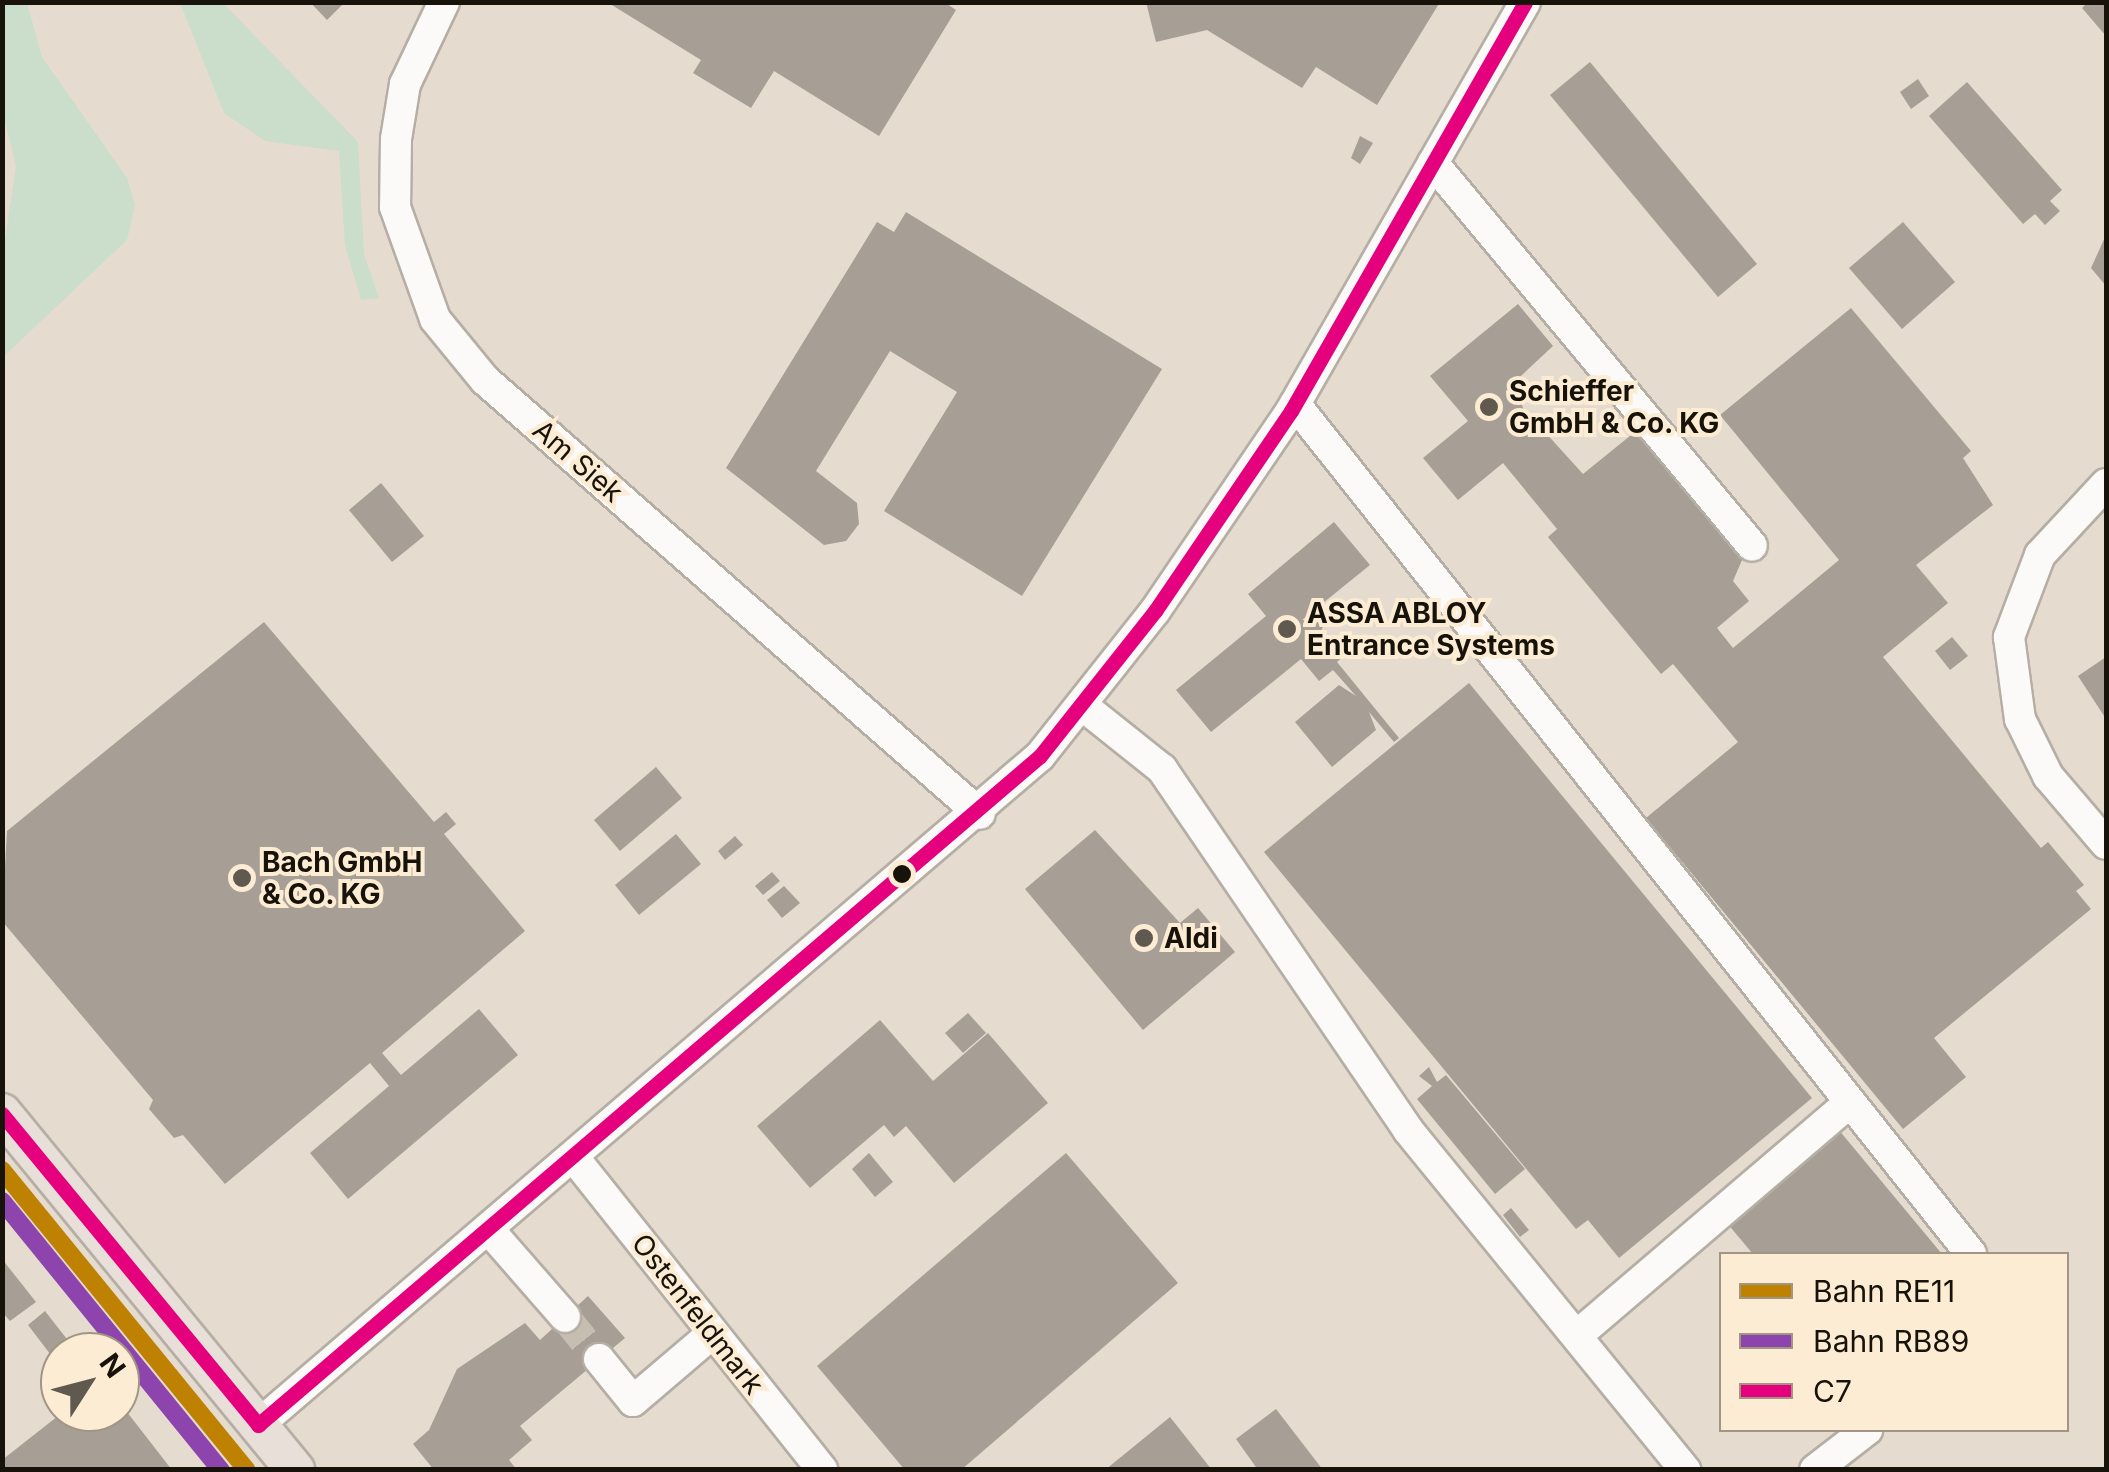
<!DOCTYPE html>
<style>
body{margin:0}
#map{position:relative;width:2109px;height:1472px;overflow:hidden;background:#e5dccf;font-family:Inter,sans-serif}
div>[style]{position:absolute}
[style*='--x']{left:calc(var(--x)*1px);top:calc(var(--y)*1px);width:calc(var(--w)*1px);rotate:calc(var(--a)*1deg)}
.green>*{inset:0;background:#cbddcb}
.building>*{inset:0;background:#a79e95}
.minor-tunnel>*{height:30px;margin-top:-15px;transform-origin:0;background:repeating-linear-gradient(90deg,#c6beb1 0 30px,transparent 0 45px)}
.roads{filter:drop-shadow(2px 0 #b5aea4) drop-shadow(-2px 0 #b5aea4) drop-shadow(0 2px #b5aea4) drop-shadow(0 -2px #b5aea4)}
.minor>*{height:30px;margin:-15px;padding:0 15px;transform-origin:15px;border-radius:15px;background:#fbfaf8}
.major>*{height:38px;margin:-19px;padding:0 19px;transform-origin:19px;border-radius:19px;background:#e8dfd8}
.bus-1>*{height:15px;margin:-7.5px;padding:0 7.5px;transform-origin:7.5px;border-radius:7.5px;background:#e5007d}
.rail-1>*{height:18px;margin:-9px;padding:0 9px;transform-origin:9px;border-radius:9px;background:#bf8102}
.rail-2>*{height:18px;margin:-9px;padding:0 9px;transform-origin:9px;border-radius:9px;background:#8e44ad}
.dots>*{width:28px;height:28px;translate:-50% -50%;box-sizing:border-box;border:5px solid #fcecd3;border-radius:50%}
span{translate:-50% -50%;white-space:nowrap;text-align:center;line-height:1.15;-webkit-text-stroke:8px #fcecd3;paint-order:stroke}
.poi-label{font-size:28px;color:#18130a;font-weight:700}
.left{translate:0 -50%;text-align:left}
.street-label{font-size:28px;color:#18130a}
.frame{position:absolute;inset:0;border:5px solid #18130a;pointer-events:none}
.legend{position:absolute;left:1719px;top:1252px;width:350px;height:180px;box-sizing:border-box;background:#fcecd3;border:2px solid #a19583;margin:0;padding:12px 18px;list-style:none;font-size:30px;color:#18130a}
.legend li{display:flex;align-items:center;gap:20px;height:50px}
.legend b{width:50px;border:2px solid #a19583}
.north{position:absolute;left:40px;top:1332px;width:100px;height:100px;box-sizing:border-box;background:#fcecd3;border:2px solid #a19583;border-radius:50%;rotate:54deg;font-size:28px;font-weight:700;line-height:40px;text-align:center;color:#18130a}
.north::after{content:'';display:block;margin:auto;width:35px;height:45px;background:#60594f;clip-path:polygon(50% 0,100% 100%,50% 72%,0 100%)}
</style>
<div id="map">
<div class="green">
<div style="clip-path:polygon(3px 2px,27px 3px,42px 57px,127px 178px,135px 205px,127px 240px,3px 357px,3px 254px,16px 166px,3px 112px)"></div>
<div style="clip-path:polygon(180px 3px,223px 3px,358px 142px,364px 254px,379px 298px,361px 300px,345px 245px,339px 151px,265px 141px,224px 113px)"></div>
</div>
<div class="building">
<div style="clip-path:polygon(310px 2px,345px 2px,327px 20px)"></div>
<div style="clip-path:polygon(607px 2px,944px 2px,956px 10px,879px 136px,774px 71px,751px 108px,693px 73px,701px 60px)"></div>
<div style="clip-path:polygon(1146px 2px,1440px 2px,1377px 105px,1316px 67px,1302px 88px,1207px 30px,1156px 42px)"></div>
<div style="clip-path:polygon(2088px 2px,2106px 2px,2106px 36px,2082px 8px)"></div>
<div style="clip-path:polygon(1590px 62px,1757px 264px,1718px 297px,1550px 95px)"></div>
<div style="clip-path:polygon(1918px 79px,1929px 96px,1911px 109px,1900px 92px)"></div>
<div style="clip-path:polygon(1967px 82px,2062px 190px,2050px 201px,2060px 211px,2045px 225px,2035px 214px,2023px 224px,1929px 116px)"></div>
<div style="clip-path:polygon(1360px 136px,1373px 143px,1360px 164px,1351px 158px)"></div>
<div style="clip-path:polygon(906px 212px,1162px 369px,1022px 596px,884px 511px,957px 392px,890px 351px,816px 471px,857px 503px,859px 524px,846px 541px,824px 545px,726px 468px,877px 222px,894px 232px)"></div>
<div style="clip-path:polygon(1903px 222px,1955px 282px,1902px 329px,1849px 268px)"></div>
<div style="clip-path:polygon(2106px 235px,2106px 286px,2091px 268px)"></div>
<div style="clip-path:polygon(1518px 304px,1553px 346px,1507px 389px,1516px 388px,1523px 408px,1583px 474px,1641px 427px,1745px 553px,1733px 581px,1749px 601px,1717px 628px,1733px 648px,1839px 560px,1720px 415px,1851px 308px,1971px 451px,1963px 458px,1993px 505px,1916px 565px,1948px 603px,1883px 657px,2041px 848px,2048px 842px,2084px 885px,2076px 891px,2091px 909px,1934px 1038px,1966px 1077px,1903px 1129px,1646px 818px,1738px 742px,1673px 664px,1661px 674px,1548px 537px,1557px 529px,1503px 463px,1458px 500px,1423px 458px,1468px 421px,1430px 376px)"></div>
<div style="clip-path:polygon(381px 483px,424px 536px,392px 562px,349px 510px)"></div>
<div style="clip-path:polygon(1334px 522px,1370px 565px,1302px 620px,1325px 622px,1319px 636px,1345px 655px,1337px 662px,1399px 738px,1394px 742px,1369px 712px,1376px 730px,1332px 767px,1295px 722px,1339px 685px,1356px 696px,1333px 670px,1319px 681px,1301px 659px,1211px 732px,1176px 690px,1266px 616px,1248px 594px)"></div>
<div style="clip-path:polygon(264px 622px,434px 822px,446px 812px,456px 824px,444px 834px,525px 931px,382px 1053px,401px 1075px,479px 1009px,518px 1055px,348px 1199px,310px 1153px,389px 1086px,370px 1063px,225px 1184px,183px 1135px,174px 1138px,149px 1109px,153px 1100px,2px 921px,7px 831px)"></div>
<div style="clip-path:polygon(1952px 637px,1968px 656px,1950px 670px,1935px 651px)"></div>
<div style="clip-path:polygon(2106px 657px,2106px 719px,2078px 676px)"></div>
<div style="clip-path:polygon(1469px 683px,1812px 1098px,1619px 1258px,1588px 1220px,1576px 1229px,1264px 852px)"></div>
<div style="clip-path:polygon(656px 767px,682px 798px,620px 851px,594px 820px)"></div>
<div style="clip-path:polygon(1095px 830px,1180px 923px,1198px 908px,1235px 952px,1143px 1030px,1025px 889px)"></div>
<div style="clip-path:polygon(676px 834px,701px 864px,639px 915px,615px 885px)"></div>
<div style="clip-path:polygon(735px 836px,743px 845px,725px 860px,718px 851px)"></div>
<div style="clip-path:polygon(772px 872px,780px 881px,763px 895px,755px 886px)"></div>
<div style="clip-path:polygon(784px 886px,800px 903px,782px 918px,767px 900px)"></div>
<div style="clip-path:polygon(968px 1013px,986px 1033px,963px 1053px,945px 1033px)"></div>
<div style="clip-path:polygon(880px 1020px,933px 1081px,988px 1033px,1048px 1103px,954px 1183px,906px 1126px,894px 1137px,884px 1125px,810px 1188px,757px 1126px)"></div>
<div style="clip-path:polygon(1429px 1067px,1437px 1082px,1446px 1075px,1525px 1169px,1495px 1194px,1417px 1099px,1432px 1086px,1419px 1076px)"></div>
<div style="clip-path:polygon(1838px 1129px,1942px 1254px,1753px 1254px,1726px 1222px)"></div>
<div style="clip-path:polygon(869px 1153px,893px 1182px,875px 1197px,852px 1169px)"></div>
<div style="clip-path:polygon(1066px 1153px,1178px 1283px,961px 1470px,905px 1470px,817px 1366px)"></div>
<div style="clip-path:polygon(1511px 1208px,1529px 1230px,1520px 1237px,1503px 1215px)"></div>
<div style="clip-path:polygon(2px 1259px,36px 1302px,10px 1321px,2px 1312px)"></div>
<div style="clip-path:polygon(588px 1296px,625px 1338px,520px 1426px,532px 1440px,509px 1460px,517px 1470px,434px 1470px,413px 1444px,429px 1430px,457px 1369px,525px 1323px,540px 1340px)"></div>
<div style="clip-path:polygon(45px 1311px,77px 1352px,60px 1352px,60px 1367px,28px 1325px)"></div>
<div style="clip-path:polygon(120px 1403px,172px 1470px,2px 1470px,2px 1460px,63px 1412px,120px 1412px)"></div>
<div style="clip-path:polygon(1276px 1409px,1323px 1470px,1258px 1470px,1236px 1439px)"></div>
<div style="clip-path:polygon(1170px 1417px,1212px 1470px,1105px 1470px)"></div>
</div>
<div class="minor-tunnel">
<div style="--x:565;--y:1317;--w:54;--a:51"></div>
</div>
<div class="roads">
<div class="minor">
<div style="--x:444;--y:2;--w:91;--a:115.4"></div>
<div style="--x:405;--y:84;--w:56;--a:99.3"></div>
<div style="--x:396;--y:139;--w:68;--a:90.8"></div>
<div style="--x:395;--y:207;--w:119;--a:70.3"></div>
<div style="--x:435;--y:319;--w:79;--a:50.7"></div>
<div style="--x:485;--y:380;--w:658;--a:41.24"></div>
<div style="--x:1433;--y:163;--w:498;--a:50.2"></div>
<div style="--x:1295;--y:404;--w:1086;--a:51.5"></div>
<div style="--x:2106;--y:484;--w:97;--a:132.9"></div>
<div style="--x:2040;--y:555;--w:88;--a:110.7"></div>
<div style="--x:2009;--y:637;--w:83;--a:82.4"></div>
<div style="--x:2020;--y:719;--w:64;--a:63.8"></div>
<div style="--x:2048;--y:776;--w:89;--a:49.5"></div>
<div style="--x:1083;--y:706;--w:101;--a:38.6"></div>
<div style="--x:1162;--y:769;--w:437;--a:55.7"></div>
<div style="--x:1408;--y:1130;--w:439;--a:50.8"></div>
<div style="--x:575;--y:1159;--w:397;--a:51.5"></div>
<div style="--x:490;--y:1231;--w:114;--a:48.9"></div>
<div style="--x:1581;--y:1332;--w:354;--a:-40.5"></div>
<div style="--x:599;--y:1359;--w:54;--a:51"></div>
<div style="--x:633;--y:1401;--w:105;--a:-40.4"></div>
<div style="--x:258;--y:1425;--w:1029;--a:-40.55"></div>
<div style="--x:1040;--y:756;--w:185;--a:-51.6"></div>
<div style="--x:1155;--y:611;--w:242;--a:-55.8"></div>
<div style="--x:1291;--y:411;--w:471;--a:-60.2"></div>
<div style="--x:1815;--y:1470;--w:66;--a:-37.6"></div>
</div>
<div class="major">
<div style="--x:2;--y:1113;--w:462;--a:50.6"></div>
</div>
</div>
<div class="bus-1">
<div style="--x:2;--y:1114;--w:403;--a:50.5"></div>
<div style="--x:258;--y:1425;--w:1029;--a:-40.55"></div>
<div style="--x:1040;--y:756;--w:185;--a:-51.6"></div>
<div style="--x:1155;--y:611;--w:242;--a:-55.8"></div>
<div style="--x:1291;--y:411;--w:471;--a:-60.2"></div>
</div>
<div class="rail-1">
<div style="--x:2;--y:1170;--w:387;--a:50.8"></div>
</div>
<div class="rail-2">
<div style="--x:2;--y:1201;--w:347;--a:50.9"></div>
</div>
<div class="dots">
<div style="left:1489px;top:407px;background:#60594f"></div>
<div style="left:1287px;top:629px;background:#60594f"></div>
<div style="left:902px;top:874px;background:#18130a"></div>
<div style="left:242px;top:878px;background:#60594f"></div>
<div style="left:1144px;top:938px;background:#60594f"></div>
</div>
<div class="poi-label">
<span class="left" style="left:1509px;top:407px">Schieffer<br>GmbH &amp; Co. KG</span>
<span class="left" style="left:1307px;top:629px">ASSA ABLOY<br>Entrance Systems</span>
<span class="left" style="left:262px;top:878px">Bach GmbH<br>&amp; Co. KG</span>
<span class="left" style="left:1164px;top:938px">Aldi</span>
</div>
<div class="street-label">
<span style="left:578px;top:461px;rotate:41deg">Am Siek</span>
<span style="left:698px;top:1314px;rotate:52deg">Ostenfeldmark</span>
</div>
<div class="frame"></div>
<ul class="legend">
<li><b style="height:12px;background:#bf8102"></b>Bahn RE11</li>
<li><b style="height:12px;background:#8e44ad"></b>Bahn RB89</li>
<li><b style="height:12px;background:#e5007d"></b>C7</li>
</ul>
<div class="north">N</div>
</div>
